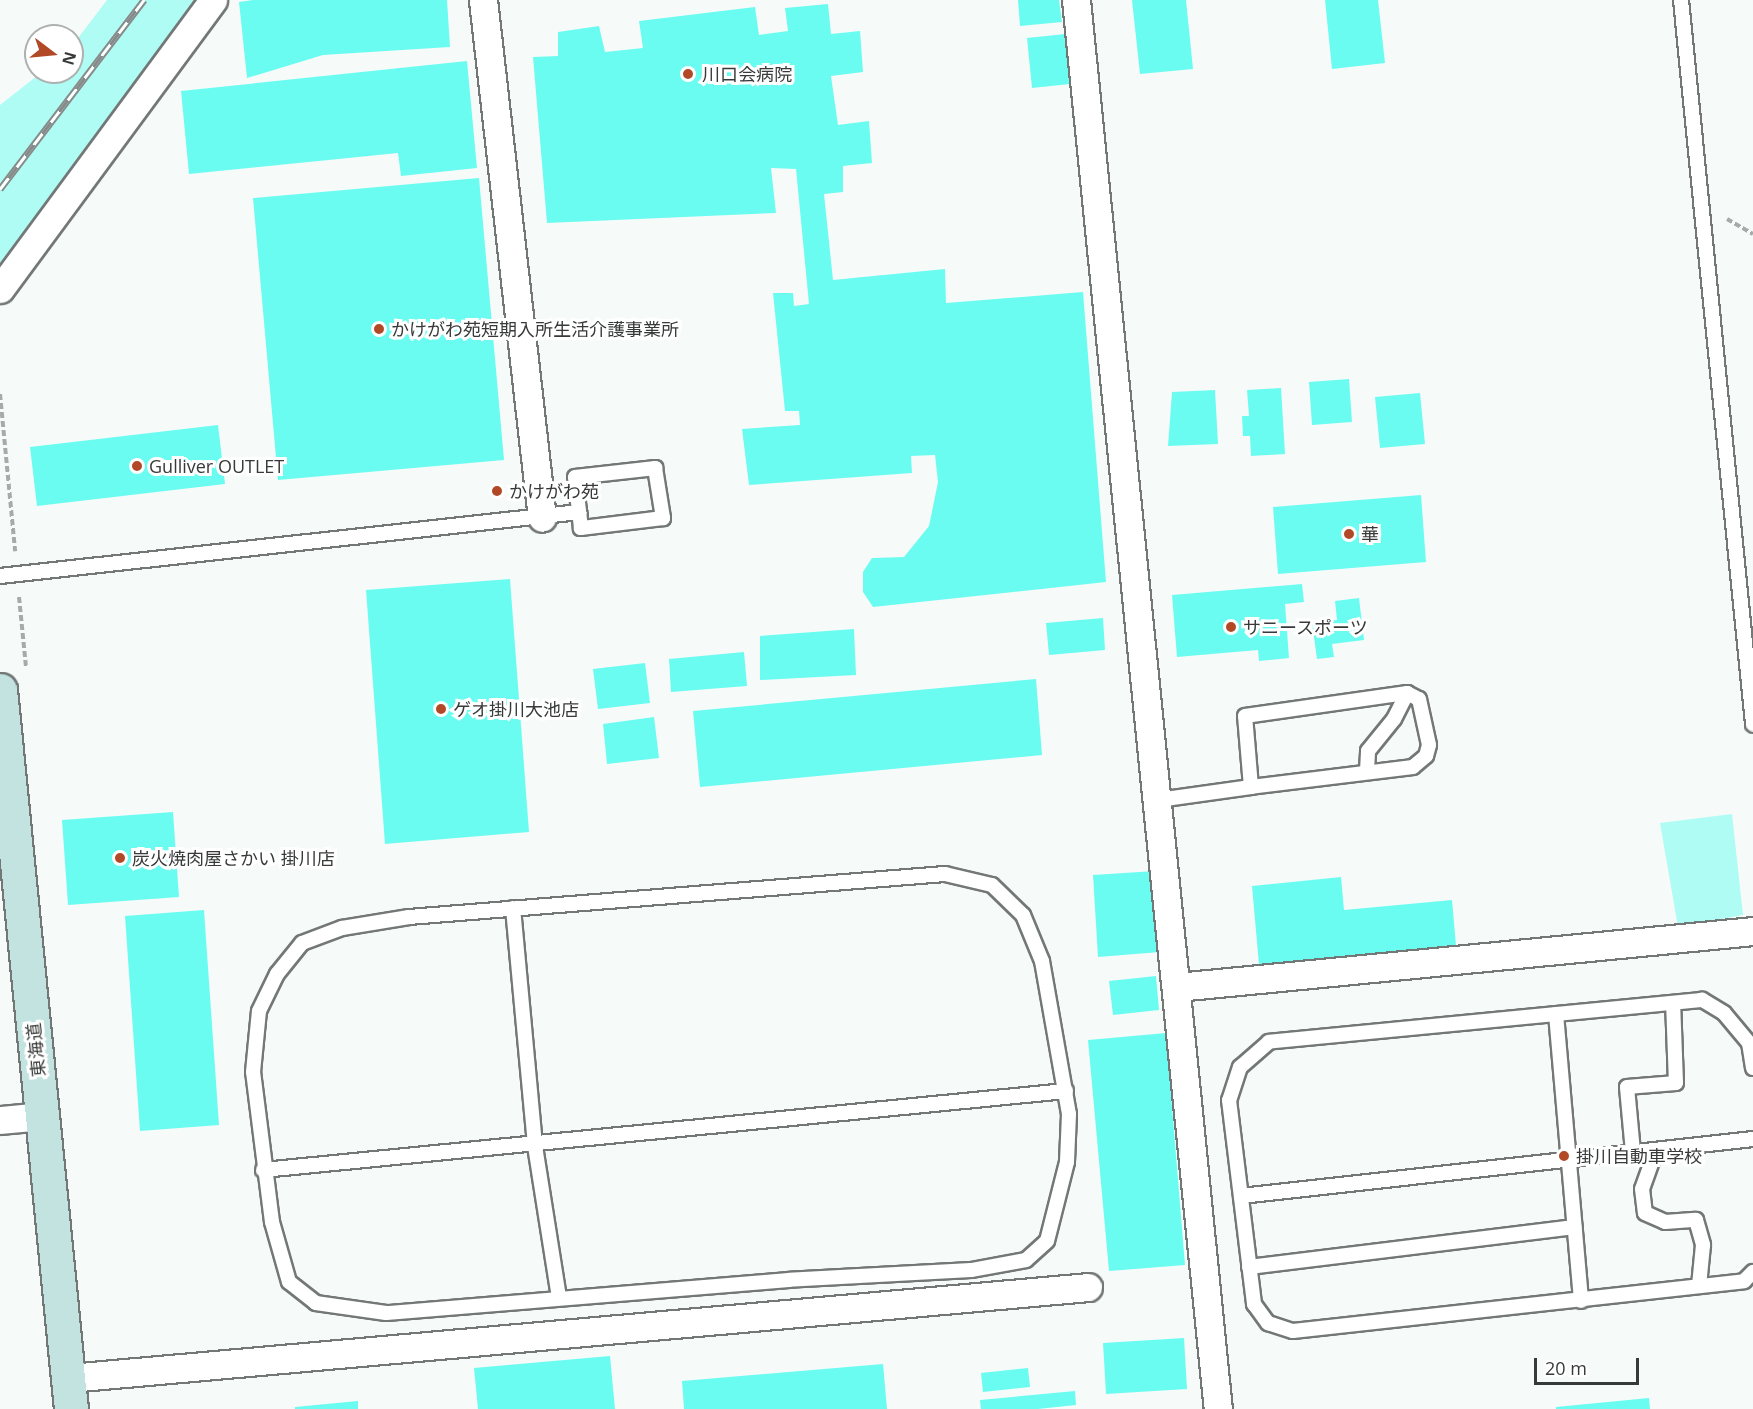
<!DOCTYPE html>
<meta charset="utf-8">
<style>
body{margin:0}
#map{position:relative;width:1753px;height:1409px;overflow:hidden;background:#f6fbfa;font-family:"Open Sans","Noto Sans JP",sans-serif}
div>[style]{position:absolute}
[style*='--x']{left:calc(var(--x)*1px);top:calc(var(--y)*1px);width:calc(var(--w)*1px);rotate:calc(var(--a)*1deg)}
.green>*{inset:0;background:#affcf4}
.building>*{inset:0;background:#6bfcf1}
.path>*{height:4px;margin-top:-2px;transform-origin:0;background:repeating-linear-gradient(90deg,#a7aaa9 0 6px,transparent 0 9px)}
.roads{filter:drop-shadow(2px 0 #737877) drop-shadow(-2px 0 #737877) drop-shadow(0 2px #737877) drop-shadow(0 -2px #737877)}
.service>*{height:14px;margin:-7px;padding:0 7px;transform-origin:7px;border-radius:7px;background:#fff}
.minor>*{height:27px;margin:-13.5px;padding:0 13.5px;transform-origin:13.5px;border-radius:13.5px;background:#fff}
.secondary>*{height:33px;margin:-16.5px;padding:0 16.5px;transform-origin:16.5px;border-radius:16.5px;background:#c3e3e1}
.rail>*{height:7px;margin-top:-3.5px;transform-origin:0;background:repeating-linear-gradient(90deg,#fff 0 14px,#878a89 0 28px);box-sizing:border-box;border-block:2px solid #878a89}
.dots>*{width:16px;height:16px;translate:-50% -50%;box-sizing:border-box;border:3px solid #fff;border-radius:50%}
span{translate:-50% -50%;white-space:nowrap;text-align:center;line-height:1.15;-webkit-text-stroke:6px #fff;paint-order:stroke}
.poi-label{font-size:18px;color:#383a39}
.left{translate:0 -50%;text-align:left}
.street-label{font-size:18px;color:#383a39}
.north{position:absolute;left:24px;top:24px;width:60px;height:60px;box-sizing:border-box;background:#fff;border:2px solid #afb0b0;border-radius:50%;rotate:106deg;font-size:16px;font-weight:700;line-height:24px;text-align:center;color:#383a39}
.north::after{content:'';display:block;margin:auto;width:21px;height:27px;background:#b14927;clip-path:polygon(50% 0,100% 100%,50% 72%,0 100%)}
.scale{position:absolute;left:1534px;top:1358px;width:105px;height:27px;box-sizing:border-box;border:3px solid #383a39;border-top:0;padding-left:8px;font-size:18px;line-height:21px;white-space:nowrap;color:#383a39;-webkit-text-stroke:4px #fff;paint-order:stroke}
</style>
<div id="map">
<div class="green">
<div style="clip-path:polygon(107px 0,202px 0,0 267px,0 105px,42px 72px,72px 72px,72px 46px)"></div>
<div style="clip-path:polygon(1732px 814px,1743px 915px,1678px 927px,1660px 823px)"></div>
</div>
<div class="building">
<div style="clip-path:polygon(253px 0,447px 0,450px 47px,323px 55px,247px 78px,239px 2px)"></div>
<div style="clip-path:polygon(1018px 0,1059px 0,1062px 22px,1020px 26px)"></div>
<div style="clip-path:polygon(1132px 0,1186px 0,1193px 69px,1140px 74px)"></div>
<div style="clip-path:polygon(1325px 0,1378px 0,1385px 63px,1332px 69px)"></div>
<div style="clip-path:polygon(828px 4px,831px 34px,860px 31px,863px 72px,831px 76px,838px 125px,869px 121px,872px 163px,843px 166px,843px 192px,824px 194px,833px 280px,945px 269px,946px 303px,1083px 292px,1106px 582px,873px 607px,863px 592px,863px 572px,872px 558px,904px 557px,929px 526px,938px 482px,935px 455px,911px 456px,912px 473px,749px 485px,742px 429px,800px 425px,799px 411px,785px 411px,773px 293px,793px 293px,794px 306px,809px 304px,796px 169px,771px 168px,776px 213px,547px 223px,533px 57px,558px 56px,558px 32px,599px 26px,605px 52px,643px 48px,639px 21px,755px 7px,759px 35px,788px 31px,785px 8px)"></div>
<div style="clip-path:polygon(1065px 34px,1070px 84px,1032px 88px,1027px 38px)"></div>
<div style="clip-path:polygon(467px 61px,477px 168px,401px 176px,398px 153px,189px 174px,181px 91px)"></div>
<div style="clip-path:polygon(479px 178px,504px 460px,278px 480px,253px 198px)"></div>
<div style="clip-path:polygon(1349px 379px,1352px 422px,1312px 425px,1309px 382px)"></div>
<div style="clip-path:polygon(1281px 388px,1285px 454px,1251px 456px,1250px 436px,1243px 436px,1242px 416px,1249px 416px,1247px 390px)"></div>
<div style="clip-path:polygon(1215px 390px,1218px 444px,1168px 446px,1172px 392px)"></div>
<div style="clip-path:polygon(1420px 393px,1425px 444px,1380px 448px,1375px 397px)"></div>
<div style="clip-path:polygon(218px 425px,225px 484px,37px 506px,30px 447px)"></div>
<div style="clip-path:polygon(1421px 495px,1426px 562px,1278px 574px,1273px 507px)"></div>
<div style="clip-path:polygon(510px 579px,529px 832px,385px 844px,366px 590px)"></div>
<div style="clip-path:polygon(1302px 584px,1304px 602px,1285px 604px,1289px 658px,1259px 661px,1258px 650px,1177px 657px,1172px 595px)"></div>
<div style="clip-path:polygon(1359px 598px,1364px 640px,1332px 644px,1334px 657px,1317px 659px,1312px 623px,1337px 620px,1335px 601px)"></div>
<div style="clip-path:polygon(1103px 618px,1105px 650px,1049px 655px,1046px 623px)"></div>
<div style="clip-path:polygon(854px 629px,856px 675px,760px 680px,760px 636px)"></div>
<div style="clip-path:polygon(744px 652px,747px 686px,671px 692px,669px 659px)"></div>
<div style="clip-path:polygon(645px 663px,650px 703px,598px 709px,593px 669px)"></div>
<div style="clip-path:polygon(1036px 679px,1042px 755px,700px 787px,693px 711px)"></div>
<div style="clip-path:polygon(654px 717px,659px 758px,607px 764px,603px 724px)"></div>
<div style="clip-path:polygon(173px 812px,179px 897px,68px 905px,62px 820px)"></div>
<div style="clip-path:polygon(1155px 871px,1160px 952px,1098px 957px,1093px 875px)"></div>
<div style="clip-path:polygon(1341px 877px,1344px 910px,1452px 900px,1457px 957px,1260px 976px,1252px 886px)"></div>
<div style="clip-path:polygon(204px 910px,219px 1125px,140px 1131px,125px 916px)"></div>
<div style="clip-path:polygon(1156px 976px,1159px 1010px,1113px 1015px,1109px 981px)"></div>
<div style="clip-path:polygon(1166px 1033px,1185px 1265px,1109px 1271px,1088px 1040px)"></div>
<div style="clip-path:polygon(1184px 1338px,1187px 1389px,1106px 1394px,1103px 1343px)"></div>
<div style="clip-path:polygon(610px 1356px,615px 1409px,478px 1409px,474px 1368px)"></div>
<div style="clip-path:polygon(883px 1364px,887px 1409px,684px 1409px,682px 1381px)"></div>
<div style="clip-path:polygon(1028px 1368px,1030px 1387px,983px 1392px,981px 1373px)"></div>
<div style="clip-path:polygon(1075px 1391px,1076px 1405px,1038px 1409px,981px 1409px,980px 1400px)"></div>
<div style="clip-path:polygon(1649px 1398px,1650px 1409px,1556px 1409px,1556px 1407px)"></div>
<div style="clip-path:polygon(358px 1401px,358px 1409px,295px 1409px,295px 1407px)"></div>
</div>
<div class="path">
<div style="--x:1727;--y:219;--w:30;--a:30"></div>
<div style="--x:0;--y:394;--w:158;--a:84.5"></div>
<div style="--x:19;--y:597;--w:70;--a:84.3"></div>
</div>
<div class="roads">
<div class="service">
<div style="--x:1681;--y:0;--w:728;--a:84.32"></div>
<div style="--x:655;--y:468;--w:51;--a:80.9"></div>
<div style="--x:663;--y:518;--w:83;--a:173"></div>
<div style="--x:581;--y:528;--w:51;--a:-96.7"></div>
<div style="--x:575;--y:477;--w:81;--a:-6.4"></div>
<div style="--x:0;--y:576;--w:583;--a:-6.31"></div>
<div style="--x:1407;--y:693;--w:13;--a:27"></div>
<div style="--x:1419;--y:699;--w:47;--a:77.7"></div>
<div style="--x:1429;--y:745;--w:11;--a:105"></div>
<div style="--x:1426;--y:756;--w:17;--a:140"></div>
<div style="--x:1413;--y:767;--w:163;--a:173"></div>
<div style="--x:1251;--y:787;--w:71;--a:-94.8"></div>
<div style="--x:1245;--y:716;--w:164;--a:-8.1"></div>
<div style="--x:1367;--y:771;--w:20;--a:-87"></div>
<div style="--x:1368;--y:751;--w:41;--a:-50.9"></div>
<div style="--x:1394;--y:719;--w:29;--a:-63"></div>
<div style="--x:1158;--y:800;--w:94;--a:-8"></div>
<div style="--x:945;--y:874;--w:48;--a:13.2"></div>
<div style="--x:992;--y:885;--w:43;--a:44.1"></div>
<div style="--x:1023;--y:915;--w:50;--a:67.6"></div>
<div style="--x:1042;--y:961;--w:155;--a:80"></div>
<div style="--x:1069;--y:1114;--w:48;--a:92.4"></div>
<div style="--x:1067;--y:1162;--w:81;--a:104.2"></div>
<div style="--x:1047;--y:1241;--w:28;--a:138"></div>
<div style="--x:1026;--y:1260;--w:56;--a:169.7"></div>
<div style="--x:971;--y:1270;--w:182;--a:176.9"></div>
<div style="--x:789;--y:1280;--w:404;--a:175.3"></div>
<div style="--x:386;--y:1313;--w:71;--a:-171.9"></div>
<div style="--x:316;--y:1303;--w:34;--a:-142"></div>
<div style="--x:289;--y:1282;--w:62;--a:-105.8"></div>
<div style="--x:272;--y:1222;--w:151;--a:-97.2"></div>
<div style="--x:253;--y:1072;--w:61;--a:-84.4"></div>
<div style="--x:259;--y:1011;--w:41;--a:-64.1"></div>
<div style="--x:277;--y:974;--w:40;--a:-51"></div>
<div style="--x:302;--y:943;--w:43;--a:-20.6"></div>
<div style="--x:342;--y:928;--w:68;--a:-9.3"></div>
<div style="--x:409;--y:917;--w:538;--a:-4.59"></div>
<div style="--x:513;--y:908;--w:239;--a:84.7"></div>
<div style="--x:535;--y:1146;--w:154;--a:81"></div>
<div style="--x:1556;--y:1014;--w:288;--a:85"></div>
<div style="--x:1753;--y:1068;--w:25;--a:-99"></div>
<div style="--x:1749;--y:1043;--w:39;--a:-130"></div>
<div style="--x:1724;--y:1013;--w:26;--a:-149"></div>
<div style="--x:1702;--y:1000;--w:435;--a:174.5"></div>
<div style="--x:1269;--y:1042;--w:38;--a:139"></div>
<div style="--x:1240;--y:1067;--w:35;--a:108"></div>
<div style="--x:1229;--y:1100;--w:206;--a:83"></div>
<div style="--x:1254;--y:1304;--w:24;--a:54"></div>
<div style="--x:1268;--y:1323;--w:26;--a:18"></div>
<div style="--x:1293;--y:1331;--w:454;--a:-6.3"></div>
<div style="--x:1744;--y:1281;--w:13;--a:-45"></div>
<div style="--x:1656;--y:1150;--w:41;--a:109.7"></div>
<div style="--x:1642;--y:1189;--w:24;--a:83"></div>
<div style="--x:1645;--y:1213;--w:22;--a:24"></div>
<div style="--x:1665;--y:1222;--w:31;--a:-4"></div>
<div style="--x:1696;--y:1220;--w:26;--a:74"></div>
<div style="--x:1703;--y:1245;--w:41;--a:95.6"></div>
<div style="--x:1633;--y:1152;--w:65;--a:-95.3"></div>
<div style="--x:1627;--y:1087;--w:49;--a:-4.7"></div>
<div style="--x:1676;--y:1083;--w:80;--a:-92.1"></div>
<div style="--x:263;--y:1170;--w:807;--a:-5.62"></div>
<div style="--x:1241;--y:1196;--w:515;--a:-6.35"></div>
<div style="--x:1249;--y:1267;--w:328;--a:-7"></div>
</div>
<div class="minor">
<div style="--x:483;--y:0;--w:521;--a:83.5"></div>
<div style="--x:1076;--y:0;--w:1416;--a:84.25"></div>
<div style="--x:0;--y:289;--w:359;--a:-53.6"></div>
<div style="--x:1177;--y:987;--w:579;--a:-5.55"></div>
<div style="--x:0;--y:1120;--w:43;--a:-5.3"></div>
<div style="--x:69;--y:1378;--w:1023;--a:-5.1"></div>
</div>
<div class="secondary">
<div style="--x:0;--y:690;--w:722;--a:84.36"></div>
</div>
</div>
<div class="rail">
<div style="--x:0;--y:189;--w:238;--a:-52.7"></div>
</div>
<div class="dots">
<div style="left:688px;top:74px;background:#b14927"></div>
<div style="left:379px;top:329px;background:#b14927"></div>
<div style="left:137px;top:466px;background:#b14927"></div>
<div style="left:497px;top:491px;background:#b14927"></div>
<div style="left:1349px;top:534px;background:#b14927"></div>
<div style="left:1231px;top:627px;background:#b14927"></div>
<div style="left:441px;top:709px;background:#b14927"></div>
<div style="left:120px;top:858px;background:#b14927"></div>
<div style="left:1564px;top:1156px;background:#b14927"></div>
</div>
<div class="poi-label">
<span class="left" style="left:702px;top:74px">川口会病院</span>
<span class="left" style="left:391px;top:329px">かけがわ苑短期入所生活介護事業所</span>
<span class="left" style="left:149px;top:466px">Gulliver OUTLET</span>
<span class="left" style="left:509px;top:491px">かけがわ苑</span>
<span class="left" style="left:1361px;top:534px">華</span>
<span class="left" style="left:1243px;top:627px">サニースポーツ</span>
<span class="left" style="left:453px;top:709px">ゲオ掛川大池店</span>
<span class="left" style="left:132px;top:858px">炭火焼肉屋さかい 掛川店</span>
<span class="left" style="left:1576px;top:1156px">掛川自動車学校</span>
</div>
<div class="street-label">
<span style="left:36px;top:1050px;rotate:-96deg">東海道</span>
</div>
<div class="north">N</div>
<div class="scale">20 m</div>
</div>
